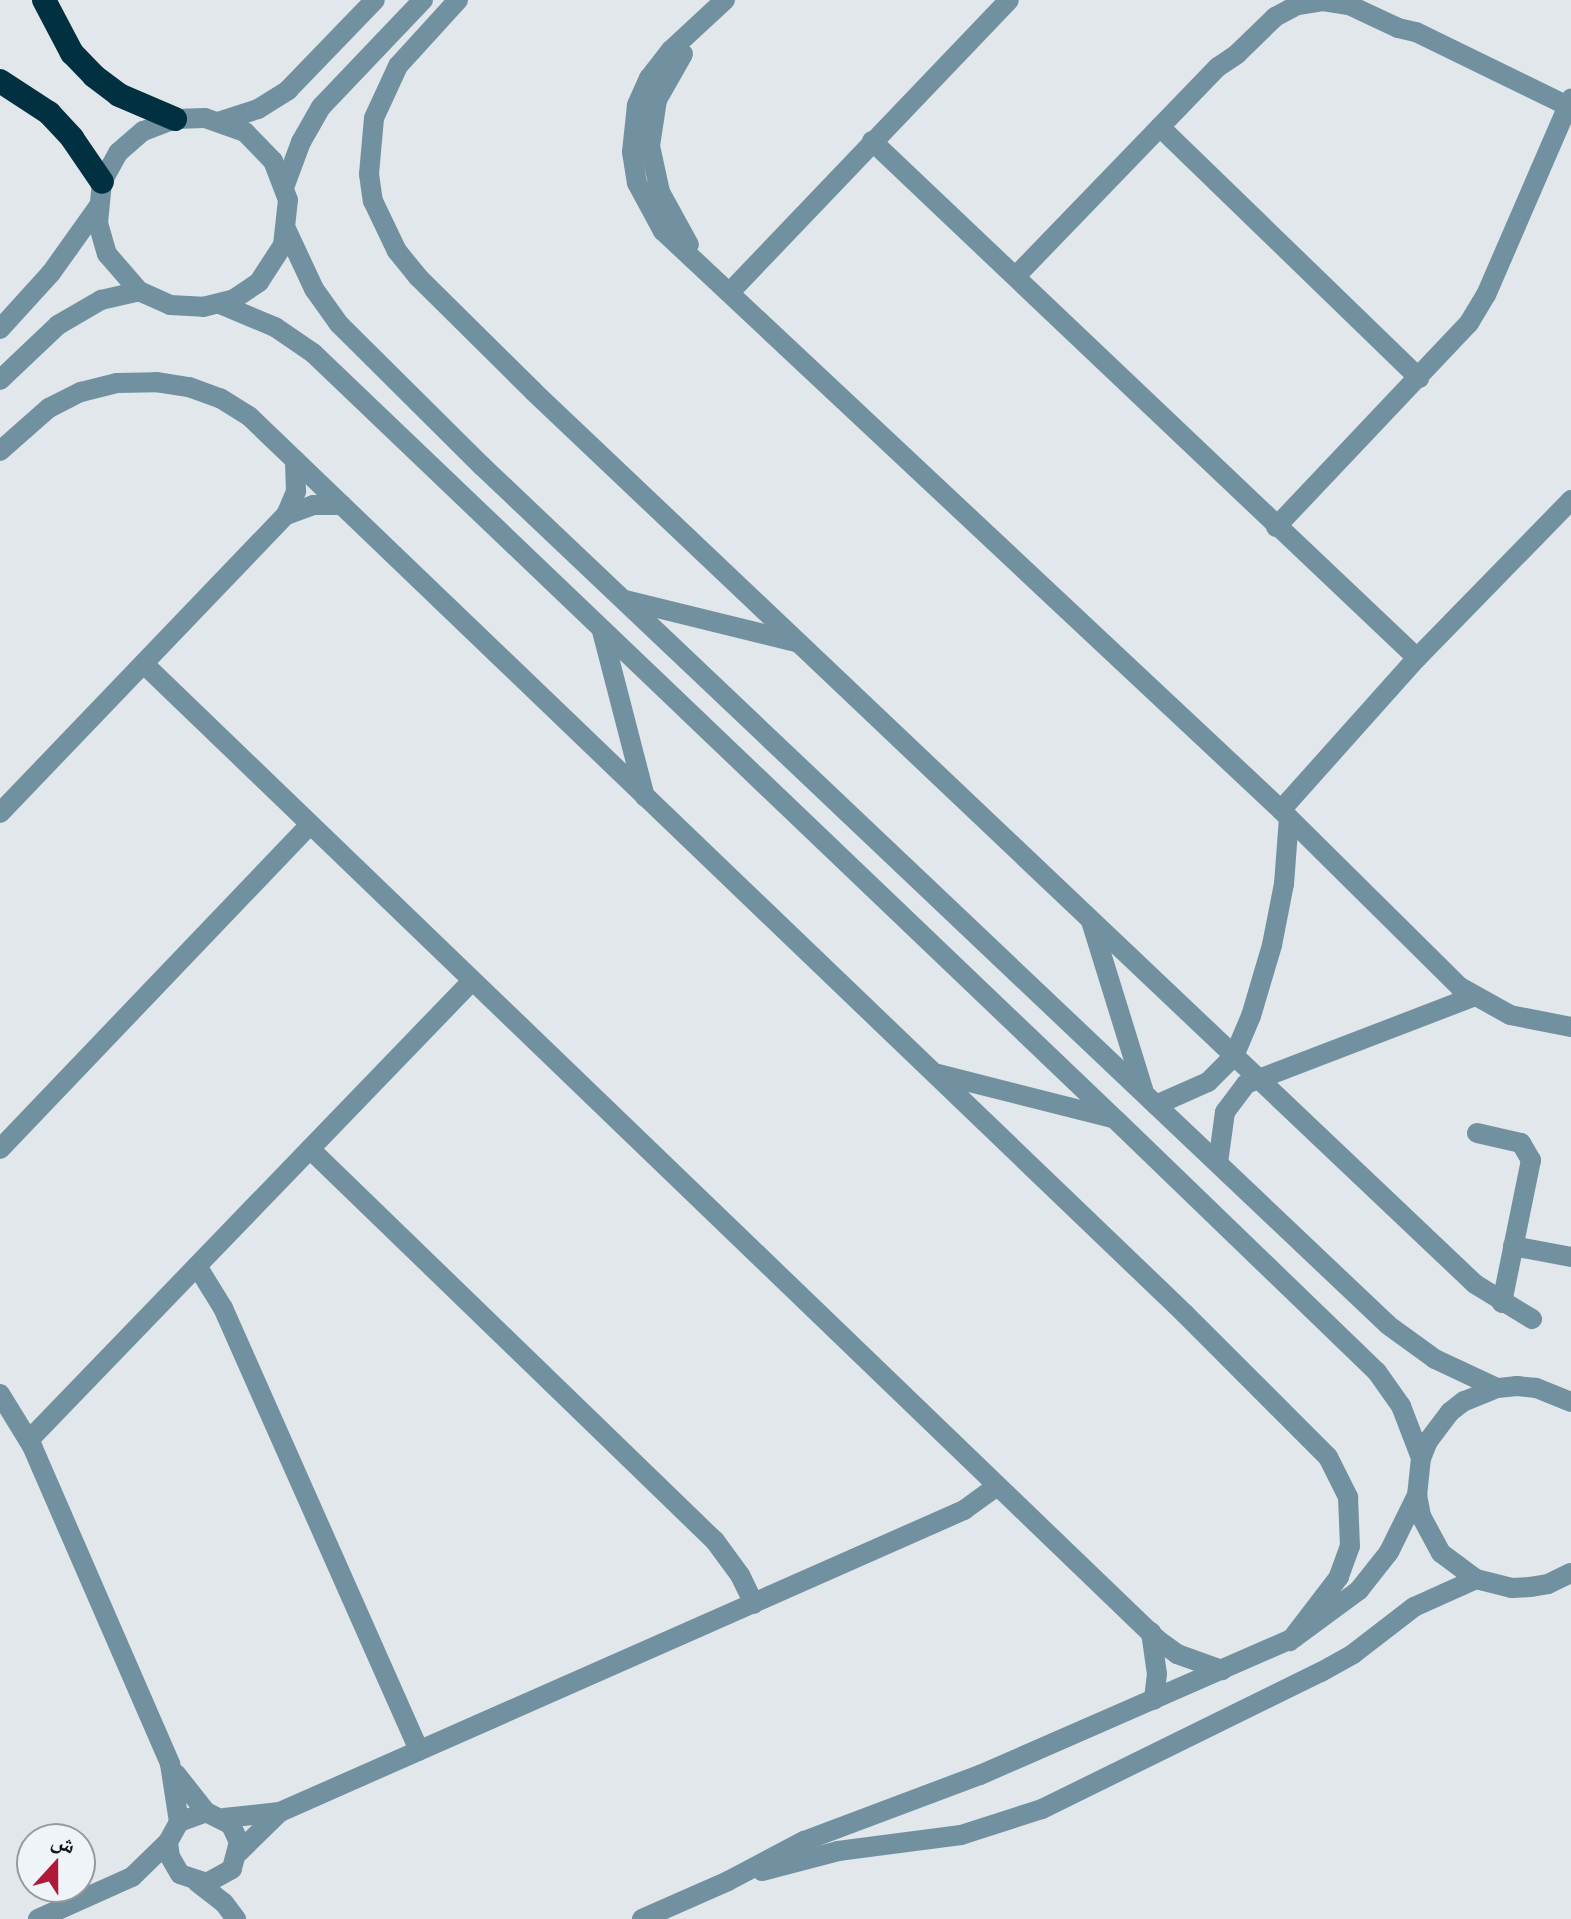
<!DOCTYPE html>
<meta charset="utf-8">
<style>
body{margin:0}
#map{position:relative;width:1571px;height:1919px;overflow:hidden;background:#e1e7ea;font-family:Ubuntu,"Noto Naskh Arabic",sans-serif}
div>[style]{position:absolute}
[style*='--x']{left:calc(var(--x)*1px);top:calc(var(--y)*1px);width:calc(var(--w)*1px);rotate:calc(var(--a)*1deg)}
.minor>*{height:20px;margin:-10px;padding:0 10px;transform-origin:10px;border-radius:10px;background:#7291a0}
.highway>*{height:24px;margin:-12px;padding:0 12px;transform-origin:12px;border-radius:12px;background:#013041}
span{translate:-50% -50%;white-space:nowrap;text-align:center;line-height:1.15;-webkit-text-stroke:6px #eef4f7;paint-order:stroke}
.north{position:absolute;left:16px;top:1823px;width:80px;height:80px;box-sizing:border-box;background:#eef4f7;border:2px solid #969a9c;border-radius:50%;rotate:21deg;font-size:22px;font-weight:700;line-height:32px;text-align:center;color:#111314}
.north::after{content:'';display:block;margin:auto;width:28px;height:36px;background:#ae1a38;clip-path:polygon(50% 0,100% 100%,50% 72%,0 100%)}
</style>
<div id="map">
<div class="minor">
<div style="--x:458;--y:0;--w:89;--a:132.3"></div>
<div style="--x:398;--y:66;--w:57;--a:114.8"></div>
<div style="--x:374;--y:118;--w:56;--a:95.1"></div>
<div style="--x:369;--y:174;--w:27;--a:82"></div>
<div style="--x:373;--y:201;--w:55;--a:64.4"></div>
<div style="--x:397;--y:251;--w:33;--a:51"></div>
<div style="--x:418;--y:277;--w:162;--a:44.7"></div>
<div style="--x:533;--y:391;--w:1298;--a:43.47"></div>
<div style="--x:1475;--y:1284;--w:67;--a:31.6"></div>
<div style="--x:725;--y:0;--w:74;--a:137.2"></div>
<div style="--x:671;--y:50;--w:36;--a:128"></div>
<div style="--x:649;--y:78;--w:30;--a:114"></div>
<div style="--x:637;--y:105;--w:47;--a:96.1"></div>
<div style="--x:632;--y:152;--w:31;--a:81"></div>
<div style="--x:637;--y:183;--w:55;--a:61.6"></div>
<div style="--x:663;--y:231;--w:847;--a:43.13"></div>
<div style="--x:1281;--y:810;--w:252;--a:44.7"></div>
<div style="--x:1460;--y:987;--w:57;--a:29.2"></div>
<div style="--x:1510;--y:1015;--w:62;--a:11.1"></div>
<div style="--x:683;--y:54;--w:53;--a:119.5"></div>
<div style="--x:657;--y:100;--w:47;--a:98.7"></div>
<div style="--x:650;--y:146;--w:47;--a:77.7"></div>
<div style="--x:660;--y:192;--w:60;--a:61.3"></div>
<div style="--x:221;--y:121;--w:39;--a:-18"></div>
<div style="--x:258;--y:109;--w:36;--a:-32"></div>
<div style="--x:288;--y:90;--w:125;--a:-46"></div>
<div style="--x:1160;--y:127;--w:361;--a:44.1"></div>
<div style="--x:872;--y:141;--w:751;--a:43.49"></div>
<div style="--x:285;--y:185;--w:46;--a:-69.6"></div>
<div style="--x:301;--y:142;--w:40;--a:-60.3"></div>
<div style="--x:321;--y:107;--w:148;--a:-46.4"></div>
<div style="--x:287;--y:231;--w:64;--a:65"></div>
<div style="--x:314;--y:289;--w:43;--a:54.5"></div>
<div style="--x:339;--y:324;--w:202;--a:44.8"></div>
<div style="--x:482;--y:466;--w:1248;--a:43.47"></div>
<div style="--x:1388;--y:1325;--w:58;--a:35.9"></div>
<div style="--x:1435;--y:1359;--w:68;--a:25.1"></div>
<div style="--x:1016;--y:276;--w:291;--a:-46"></div>
<div style="--x:1218;--y:67;--w:23;--a:-34"></div>
<div style="--x:1237;--y:54;--w:53;--a:-44.2"></div>
<div style="--x:1275;--y:17;--w:26;--a:-28"></div>
<div style="--x:1298;--y:5;--w:25;--a:-9"></div>
<div style="--x:1323;--y:1;--w:26;--a:9"></div>
<div style="--x:1349;--y:5;--w:54;--a:25.1"></div>
<div style="--x:1398;--y:28;--w:18;--a:13"></div>
<div style="--x:1416;--y:32;--w:169;--a:26"></div>
<div style="--x:731;--y:291;--w:402;--a:-46.3"></div>
<div style="--x:220;--y:304;--w:60;--a:22.7"></div>
<div style="--x:275;--y:327;--w:46;--a:34.4"></div>
<div style="--x:313;--y:353;--w:1110;--a:43.69"></div>
<div style="--x:1116;--y:1120;--w:363;--a:44"></div>
<div style="--x:1377;--y:1372;--w:42;--a:54.8"></div>
<div style="--x:1401;--y:1406;--w:56;--a:69"></div>
<div style="--x:0;--y:329;--w:76;--a:-47.7"></div>
<div style="--x:51;--y:273;--w:81;--a:-54.5"></div>
<div style="--x:0;--y:380;--w:80;--a:-43.5"></div>
<div style="--x:58;--y:325;--w:50;--a:-30.2"></div>
<div style="--x:101;--y:300;--w:39;--a:-13"></div>
<div style="--x:139;--y:291;--w:34;--a:24"></div>
<div style="--x:170;--y:305;--w:33;--a:3"></div>
<div style="--x:203;--y:307;--w:32;--a:-14"></div>
<div style="--x:234;--y:299;--w:30;--a:-34"></div>
<div style="--x:259;--y:282;--w:44;--a:-57"></div>
<div style="--x:283;--y:245;--w:45;--a:-83.7"></div>
<div style="--x:288;--y:200;--w:42;--a:-111"></div>
<div style="--x:273;--y:161;--w:40;--a:-134"></div>
<div style="--x:245;--y:132;--w:42;--a:-160.7"></div>
<div style="--x:205;--y:118;--w:30;--a:178"></div>
<div style="--x:175;--y:119;--w:34;--a:159"></div>
<div style="--x:143;--y:131;--w:33;--a:139"></div>
<div style="--x:118;--y:153;--w:33;--a:119"></div>
<div style="--x:102;--y:182;--w:41;--a:95.6"></div>
<div style="--x:98;--y:223;--w:32;--a:74"></div>
<div style="--x:107;--y:254;--w:49;--a:49.1"></div>
<div style="--x:0;--y:451;--w:65;--a:-41.3"></div>
<div style="--x:49;--y:408;--w:36;--a:-27"></div>
<div style="--x:81;--y:392;--w:37;--a:-14"></div>
<div style="--x:117;--y:383;--w:39;--a:-1"></div>
<div style="--x:156;--y:382;--w:33;--a:9"></div>
<div style="--x:189;--y:387;--w:33;--a:20"></div>
<div style="--x:220;--y:398;--w:34;--a:32"></div>
<div style="--x:249;--y:416;--w:1297;--a:43.81"></div>
<div style="--x:1185;--y:1314;--w:202;--a:45"></div>
<div style="--x:1328;--y:1457;--w:45;--a:63.4"></div>
<div style="--x:1348;--y:1497;--w:49;--a:87.7"></div>
<div style="--x:1350;--y:1546;--w:33;--a:110"></div>
<div style="--x:1339;--y:1577;--w:81;--a:127.4"></div>
<div style="--x:286;--y:515;--w:29;--a:-20"></div>
<div style="--x:313;--y:505;--w:29;--a:0"></div>
<div style="--x:1276;--y:527;--w:281;--a:-46.6"></div>
<div style="--x:1469;--y:323;--w:33;--a:-59"></div>
<div style="--x:1486;--y:295;--w:214;--a:-66.6"></div>
<div style="--x:625;--y:600;--w:176;--a:13.8"></div>
<div style="--x:602;--y:631;--w:171;--a:75.5"></div>
<div style="--x:144;--y:664;--w:1407;--a:43.91"></div>
<div style="--x:1158;--y:1640;--w:24;--a:36"></div>
<div style="--x:1177;--y:1654;--w:48;--a:19.6"></div>
<div style="--x:1281;--y:810;--w:204;--a:-48.2"></div>
<div style="--x:1417;--y:658;--w:221;--a:-45.7"></div>
<div style="--x:0;--y:813;--w:413;--a:-46.2"></div>
<div style="--x:286;--y:515;--w:26;--a:-67"></div>
<div style="--x:296;--y:491;--w:31;--a:-92"></div>
<div style="--x:1091;--y:921;--w:176;--a:72.8"></div>
<div style="--x:938;--y:1074;--w:179;--a:14.2"></div>
<div style="--x:1156;--y:1105;--w:57;--a:-23.9"></div>
<div style="--x:1208;--y:1082;--w:37;--a:-45"></div>
<div style="--x:1234;--y:1056;--w:43;--a:-67"></div>
<div style="--x:1251;--y:1016;--w:74;--a:-73.5"></div>
<div style="--x:1272;--y:945;--w:62;--a:-78.9"></div>
<div style="--x:1284;--y:884;--w:66;--a:-85.7"></div>
<div style="--x:1477;--y:1133;--w:45;--a:12.8"></div>
<div style="--x:1521;--y:1143;--w:20;--a:60"></div>
<div style="--x:1531;--y:1160;--w:146;--a:101.5"></div>
<div style="--x:0;--y:1149;--w:448;--a:-46.3"></div>
<div style="--x:310;--y:1149;--w:564;--a:44.07"></div>
<div style="--x:715;--y:1541;--w:42;--a:53.7"></div>
<div style="--x:740;--y:1575;--w:32;--a:64"></div>
<div style="--x:1218;--y:1163;--w:51;--a:-82.2"></div>
<div style="--x:1225;--y:1112;--w:35;--a:-53"></div>
<div style="--x:1246;--y:1084;--w:243;--a:-21"></div>
<div style="--x:1513;--y:1246;--w:59;--a:10.7"></div>
<div style="--x:197;--y:1266;--w:49;--a:58.2"></div>
<div style="--x:223;--y:1308;--w:484;--a:66.1"></div>
<div style="--x:0;--y:1394;--w:61;--a:58.4"></div>
<div style="--x:32;--y:1446;--w:347;--a:66.5"></div>
<div style="--x:170;--y:1764;--w:59;--a:81.2"></div>
<div style="--x:1571;--y:1402;--w:38;--a:-158"></div>
<div style="--x:1536;--y:1388;--w:19;--a:-174"></div>
<div style="--x:1517;--y:1386;--w:20;--a:174"></div>
<div style="--x:1497;--y:1388;--w:35;--a:158"></div>
<div style="--x:1464;--y:1401;--w:18;--a:142"></div>
<div style="--x:1450;--y:1412;--w:36;--a:127"></div>
<div style="--x:1428;--y:1441;--w:18;--a:112"></div>
<div style="--x:1421;--y:1458;--w:37;--a:96"></div>
<div style="--x:1417;--y:1495;--w:21;--a:79"></div>
<div style="--x:1421;--y:1516;--w:42;--a:61.6"></div>
<div style="--x:1441;--y:1553;--w:44;--a:36.6"></div>
<div style="--x:1476;--y:1579;--w:37;--a:14"></div>
<div style="--x:1512;--y:1588;--w:18;--a:-3"></div>
<div style="--x:1530;--y:1587;--w:18;--a:-9"></div>
<div style="--x:1548;--y:1584;--w:25;--a:-26"></div>
<div style="--x:29;--y:1440;--w:638;--a:-46.02"></div>
<div style="--x:1151;--y:1632;--w:42;--a:81.9"></div>
<div style="--x:1157;--y:1674;--w:26;--a:97"></div>
<div style="--x:176;--y:1774;--w:48;--a:51.7"></div>
<div style="--x:206;--y:1812;--w:28;--a:27"></div>
<div style="--x:231;--y:1825;--w:19;--a:65"></div>
<div style="--x:239;--y:1842;--w:28;--a:105"></div>
<div style="--x:232;--y:1869;--w:29;--a:151"></div>
<div style="--x:207;--y:1883;--w:28;--a:-162"></div>
<div style="--x:180;--y:1874;--w:20;--a:-120"></div>
<div style="--x:170;--y:1857;--w:15;--a:-98"></div>
<div style="--x:168;--y:1842;--w:23;--a:-61"></div>
<div style="--x:179;--y:1822;--w:29;--a:-20"></div>
<div style="--x:224;--y:1818;--w:56;--a:-6.1"></div>
<div style="--x:280;--y:1812;--w:748;--a:-23.82"></div>
<div style="--x:964;--y:1510;--w:39;--a:-36"></div>
<div style="--x:239;--y:1852;--w:57;--a:-44.3"></div>
<div style="--x:762;--y:1871;--w:79;--a:-14.7"></div>
<div style="--x:838;--y:1851;--w:124;--a:-7.4"></div>
<div style="--x:961;--y:1835;--w:85;--a:-17.8"></div>
<div style="--x:1042;--y:1809;--w:311;--a:-26.2"></div>
<div style="--x:1321;--y:1672;--w:37;--a:-29"></div>
<div style="--x:1353;--y:1654;--w:77;--a:-37.6"></div>
<div style="--x:1414;--y:1607;--w:68;--a:-24.3"></div>
<div style="--x:197;--y:1882;--w:34;--a:38"></div>
<div style="--x:224;--y:1903;--w:20;--a:53"></div>
<div style="--x:38;--y:1919;--w:103;--a:-24.1"></div>
<div style="--x:132;--y:1877;--w:50;--a:-44.2"></div>
<div style="--x:642;--y:1919;--w:94;--a:-23.8"></div>
<div style="--x:728;--y:1881;--w:86;--a:-27.8"></div>
<div style="--x:804;--y:1841;--w:188;--a:-20.6"></div>
<div style="--x:980;--y:1775;--w:343;--a:-23.6"></div>
<div style="--x:1294;--y:1638;--w:81;--a:-36.4"></div>
<div style="--x:1359;--y:1590;--w:48;--a:-51.7"></div>
<div style="--x:1389;--y:1552;--w:64;--a:-63.8"></div>
</div>
<div class="highway">
<div style="--x:44;--y:0;--w:60;--a:62.2"></div>
<div style="--x:72;--y:53;--w:32;--a:46"></div>
<div style="--x:94;--y:76;--w:31;--a:37"></div>
<div style="--x:119;--y:95;--w:61;--a:23.2"></div>
<div style="--x:0;--y:81;--w:59;--a:33.1"></div>
<div style="--x:49;--y:113;--w:34;--a:47"></div>
<div style="--x:72;--y:138;--w:53;--a:55.7"></div>
</div>
<div class="north">ش</div>
</div>
